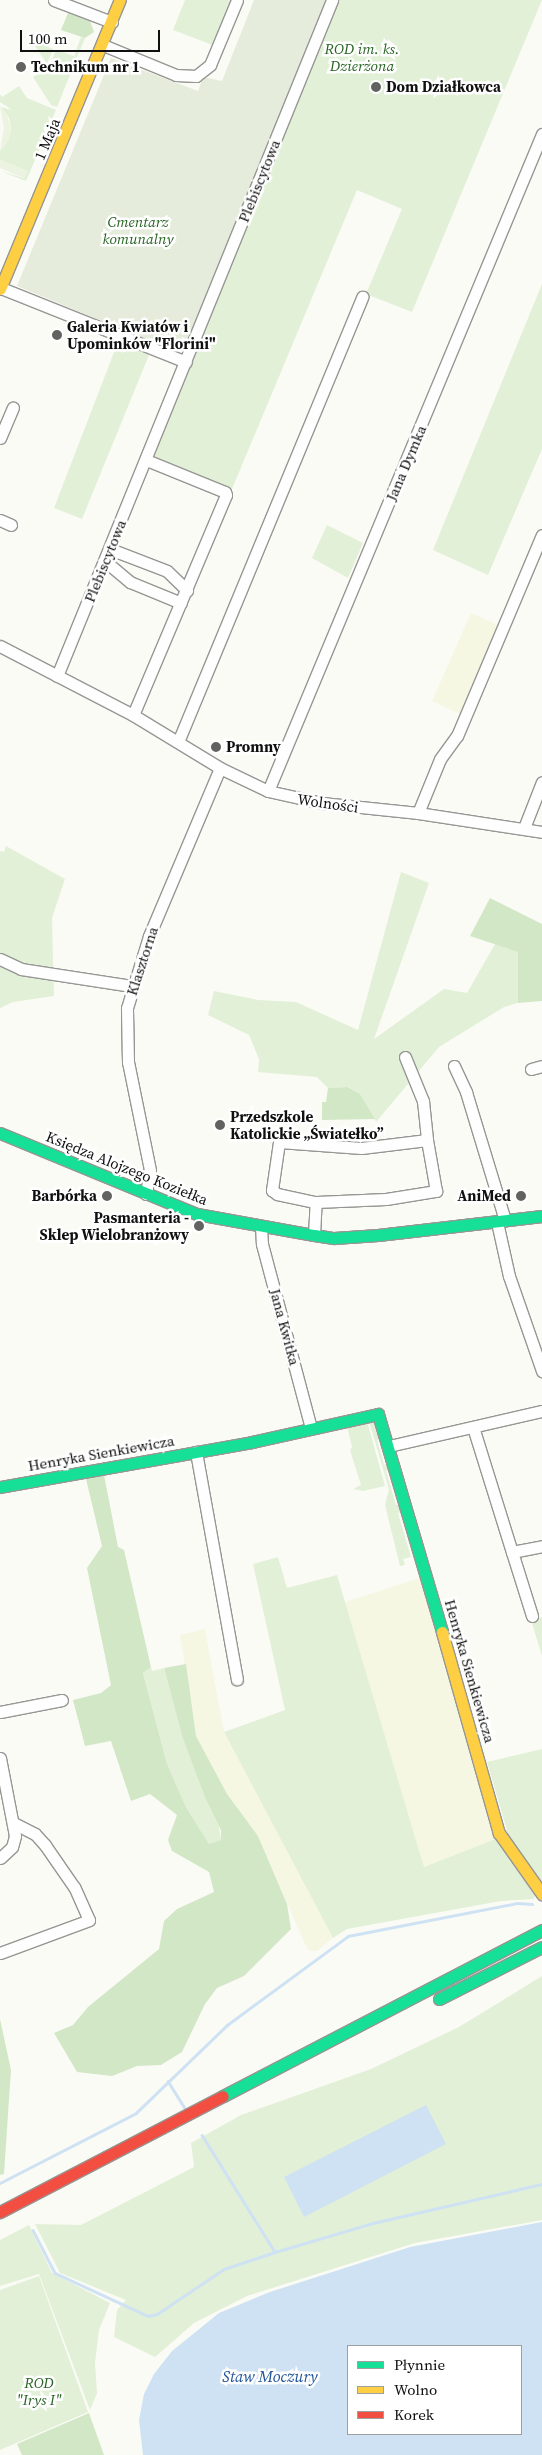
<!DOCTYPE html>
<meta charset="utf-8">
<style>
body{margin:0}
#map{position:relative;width:542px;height:2455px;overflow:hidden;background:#fbfbf6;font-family:"Source Serif 4",serif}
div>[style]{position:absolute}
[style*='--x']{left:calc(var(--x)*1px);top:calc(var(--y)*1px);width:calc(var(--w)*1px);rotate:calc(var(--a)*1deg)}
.farmland>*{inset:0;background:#f6f7e3}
.green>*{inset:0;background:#e2f0d7}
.forest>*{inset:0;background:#d2e7c6}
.cemetery>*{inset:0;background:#e5ecdb}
.pitch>*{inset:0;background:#ecf4e1}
.water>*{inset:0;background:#cee2f3}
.stream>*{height:2.5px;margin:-1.25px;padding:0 1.25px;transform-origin:1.25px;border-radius:1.25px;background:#cee2f3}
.roads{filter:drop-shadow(1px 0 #969694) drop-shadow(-1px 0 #969694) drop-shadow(0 1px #969694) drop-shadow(0 -1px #969694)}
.street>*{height:11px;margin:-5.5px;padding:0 5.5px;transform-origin:5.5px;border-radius:5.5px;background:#fefefe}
.fast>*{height:11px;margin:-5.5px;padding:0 5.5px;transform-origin:5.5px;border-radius:5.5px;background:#16e098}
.slow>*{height:11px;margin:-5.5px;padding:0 5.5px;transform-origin:5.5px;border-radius:5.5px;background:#ffcf43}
.jam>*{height:11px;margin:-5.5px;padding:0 5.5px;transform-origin:5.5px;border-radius:5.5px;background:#f24e42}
.dots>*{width:14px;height:14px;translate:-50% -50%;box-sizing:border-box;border:2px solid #fff;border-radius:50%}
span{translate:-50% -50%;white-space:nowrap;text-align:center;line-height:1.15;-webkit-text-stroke:5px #fff;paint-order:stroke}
.park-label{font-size:15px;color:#296424;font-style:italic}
.poi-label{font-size:15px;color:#101010;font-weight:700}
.left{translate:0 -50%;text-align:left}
.right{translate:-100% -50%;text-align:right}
.street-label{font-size:15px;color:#101010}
.water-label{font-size:16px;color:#21559a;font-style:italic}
.legend{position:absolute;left:347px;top:2345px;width:175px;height:90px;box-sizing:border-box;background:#fff;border:1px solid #9f9f9f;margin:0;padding:6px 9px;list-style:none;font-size:15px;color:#101010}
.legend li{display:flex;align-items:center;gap:10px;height:25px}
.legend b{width:25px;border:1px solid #9f9f9f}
.scale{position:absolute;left:20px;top:30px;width:140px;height:22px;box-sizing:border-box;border:2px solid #101010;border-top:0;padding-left:6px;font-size:15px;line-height:18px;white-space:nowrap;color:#101010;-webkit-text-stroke:4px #fff;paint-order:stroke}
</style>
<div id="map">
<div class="farmland">
<div style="clip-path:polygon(471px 613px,498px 625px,460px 714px,432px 701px)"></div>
<div style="clip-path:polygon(423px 1577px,498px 1838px,424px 1867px,345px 1602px)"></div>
<div style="clip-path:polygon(205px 1629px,224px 1732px,333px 1938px,317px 1951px,309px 1951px,304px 1942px,258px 1836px,229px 1798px,196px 1736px,180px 1635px)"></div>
</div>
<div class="green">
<div style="clip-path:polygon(185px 0,233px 0,215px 46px,173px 30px)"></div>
<div style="clip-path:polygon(336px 0,542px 0,412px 312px,366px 294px,402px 209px,357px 190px,232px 489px,153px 456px,308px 76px,309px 64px)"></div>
<div style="clip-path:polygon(39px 35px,41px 36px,39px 43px,53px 49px,47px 64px,31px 40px)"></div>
<div style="clip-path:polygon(81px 37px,85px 38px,57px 107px,51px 105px,33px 77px,49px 67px,56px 50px,74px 56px)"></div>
<div style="clip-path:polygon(19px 86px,27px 98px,56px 110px,26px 181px,0 171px,24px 178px,27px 171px,0 160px,0 151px,8px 141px,11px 129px,9px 118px,1px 107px,12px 110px,0 102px,0 94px,2px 97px)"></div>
<div style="clip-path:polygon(542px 284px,542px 449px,488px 575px,433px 550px)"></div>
<div style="clip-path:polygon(118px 342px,149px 355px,82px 519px,54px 508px)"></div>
<div style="clip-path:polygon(327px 525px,363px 543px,348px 578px,312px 558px)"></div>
<div style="clip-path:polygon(6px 846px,65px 879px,52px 918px,54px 996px,13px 1002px,0 1008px,0 851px,4px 852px)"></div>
<div style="clip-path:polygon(401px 872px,429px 883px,374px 1039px,444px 989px,467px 993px,495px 944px,519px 952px,518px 1003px,504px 1007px,439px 1047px,376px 1122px,360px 1094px,349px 1087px,328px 1088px,317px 1077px,258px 1072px,259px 1059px,249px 1035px,208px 1015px,214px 991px,258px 1000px,296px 1002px,358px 1030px)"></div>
<div style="clip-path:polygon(376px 1419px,383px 1438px,377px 1440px,384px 1465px,390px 1463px,392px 1469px,386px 1471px,396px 1505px,402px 1504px,404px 1511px,398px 1513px,411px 1557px,403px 1559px,405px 1565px,400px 1566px,385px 1505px,389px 1489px,369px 1421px)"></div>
<div style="clip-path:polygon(367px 1421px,385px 1486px,363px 1491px,353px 1489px,361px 1485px,350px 1450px,352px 1447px,347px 1426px)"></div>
<div style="clip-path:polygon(278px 1557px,287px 1588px,337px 1575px,424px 1867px,498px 1838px,536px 1892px,534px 1899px,501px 1901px,347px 1929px,333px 1938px,224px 1732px,285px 1710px,253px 1564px)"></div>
<div style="clip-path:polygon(542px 1617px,542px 1656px,531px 1620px)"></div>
<div style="clip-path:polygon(151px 1667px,152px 1671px,164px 1668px,182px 1736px,219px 1826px,221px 1840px,217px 1843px,209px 1844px,186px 1807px,167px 1764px,143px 1673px)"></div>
<div style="clip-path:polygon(542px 1749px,542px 1881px,511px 1844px,487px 1762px)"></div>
<div style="clip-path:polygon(542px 1976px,542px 2220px,415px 2243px,247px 2296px,194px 2323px,155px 2357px,114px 2337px,117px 2310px,126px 2300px,60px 2273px,35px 2224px,81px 2225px,194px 2167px,191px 2143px,241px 2115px,371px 2069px,459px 2027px)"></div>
<div style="clip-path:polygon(29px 2225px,52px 2273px,110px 2303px,99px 2330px,95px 2363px,97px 2393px,90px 2410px,39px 2274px,0 2286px,0 2240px)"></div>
<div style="clip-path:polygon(39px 2276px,88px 2412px,0 2450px,0 2290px)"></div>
</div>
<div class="forest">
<div style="clip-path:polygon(68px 13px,90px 21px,94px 32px,85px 38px,61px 30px)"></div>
<div style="clip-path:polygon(490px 898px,542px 924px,542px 1001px,518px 1003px,518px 952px,470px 936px)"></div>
<div style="clip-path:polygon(348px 1087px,360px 1094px,375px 1119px,322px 1120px,322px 1102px,326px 1102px,328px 1088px)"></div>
<div style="clip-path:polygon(104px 1475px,118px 1547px,124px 1550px,151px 1667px,143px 1673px,167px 1764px,186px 1807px,209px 1844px,221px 1840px,221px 1830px,205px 1797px,182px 1736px,164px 1668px,186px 1664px,196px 1736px,227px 1794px,258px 1836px,287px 1904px,291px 1929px,244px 1976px,217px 1988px,205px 2004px,182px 2052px,161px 2065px,137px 2066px,112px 2076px,77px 2072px,54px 2033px,73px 2025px,88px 2007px,159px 1949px,164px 1921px,177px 1909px,214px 1892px,209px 1872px,172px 1851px,168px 1840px,177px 1815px,150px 1794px,131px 1801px,111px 1741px,85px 1746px,73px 1700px,101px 1693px,111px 1685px,87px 1568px,102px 1546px,86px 1479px)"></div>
<div style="clip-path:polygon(0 2019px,11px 2070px,4px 2174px,0 2175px)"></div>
<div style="clip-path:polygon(89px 2413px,104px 2455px,22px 2455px,17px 2444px)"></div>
</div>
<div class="cemetery">
<div style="clip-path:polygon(254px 0,329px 0,188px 346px,166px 337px,160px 345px,17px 286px,111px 58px,198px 91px,203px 77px,222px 81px)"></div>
</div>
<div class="pitch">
<div style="clip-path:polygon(0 106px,7px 115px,11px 129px,8px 141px,0 151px,4px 128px)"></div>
<div style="clip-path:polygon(0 160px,27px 171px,24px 178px,0 168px)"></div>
</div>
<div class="water">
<div style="clip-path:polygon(426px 2105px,446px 2144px,304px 2217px,284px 2177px)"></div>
<div style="clip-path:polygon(evenodd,542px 2222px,542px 2455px,143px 2455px,139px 2420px,144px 2394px,154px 2374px,172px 2351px,219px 2313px,270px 2292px,410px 2247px,542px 2222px,521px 2346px,521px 2434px,348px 2434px,348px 2346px,521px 2346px)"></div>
</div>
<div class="stream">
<div style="--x:168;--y:2081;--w:31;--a:58"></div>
<div style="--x:202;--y:2135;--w:138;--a:58"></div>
<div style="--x:275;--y:2252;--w:102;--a:-16.5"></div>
<div style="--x:373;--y:2223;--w:173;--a:-13"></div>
<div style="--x:0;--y:2183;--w:153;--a:-27.2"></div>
<div style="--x:136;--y:2113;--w:127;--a:-44"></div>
<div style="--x:227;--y:2025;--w:150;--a:-36.3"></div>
<div style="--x:348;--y:1936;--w:172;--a:-11"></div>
<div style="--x:517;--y:1903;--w:15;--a:4"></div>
<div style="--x:33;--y:2230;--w:48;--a:62.9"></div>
<div style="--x:55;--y:2273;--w:102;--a:24.8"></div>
<div style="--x:148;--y:2316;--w:9;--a:-13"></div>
<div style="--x:157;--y:2314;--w:81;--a:-33.9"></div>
<div style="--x:224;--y:2269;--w:54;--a:-18.4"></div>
</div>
<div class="roads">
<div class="street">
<div style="--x:54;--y:0;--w:62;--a:20.8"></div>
<div style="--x:103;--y:45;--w:79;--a:22.3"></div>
<div style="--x:176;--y:75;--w:20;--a:3"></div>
<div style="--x:196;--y:76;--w:18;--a:-38"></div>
<div style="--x:210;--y:65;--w:70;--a:-67.4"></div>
<div style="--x:1;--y:288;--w:199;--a:21.8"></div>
<div style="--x:0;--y:438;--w:33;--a:-67"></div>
<div style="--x:0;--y:520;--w:12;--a:24"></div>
<div style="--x:110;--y:549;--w:61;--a:21.1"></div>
<div style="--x:167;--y:571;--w:28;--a:44"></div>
<div style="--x:105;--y:561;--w:33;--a:40"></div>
<div style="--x:130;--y:582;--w:55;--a:22.4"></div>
<div style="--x:0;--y:646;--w:150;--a:27.4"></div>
<div style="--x:133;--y:715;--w:102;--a:31.3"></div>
<div style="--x:220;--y:768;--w:53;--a:25.6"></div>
<div style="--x:268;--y:791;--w:55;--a:12.5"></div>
<div style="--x:322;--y:803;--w:97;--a:5.9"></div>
<div style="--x:418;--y:813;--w:125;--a:8.7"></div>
<div style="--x:57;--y:676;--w:730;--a:-67.86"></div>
<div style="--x:133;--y:715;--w:239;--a:-67.1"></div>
<div style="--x:226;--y:495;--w:3;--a:-108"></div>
<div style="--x:225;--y:492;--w:85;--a:-157.9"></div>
<div style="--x:178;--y:742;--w:482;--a:-67.5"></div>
<div style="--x:268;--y:791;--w:712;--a:-67.36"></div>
<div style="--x:418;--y:813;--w:58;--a:-67.8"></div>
<div style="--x:440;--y:759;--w:29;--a:-54"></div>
<div style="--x:457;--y:736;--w:218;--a:-67.1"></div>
<div style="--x:524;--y:828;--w:49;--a:-68.6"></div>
<div style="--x:0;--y:959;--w:23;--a:25"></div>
<div style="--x:21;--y:969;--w:112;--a:8.7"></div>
<div style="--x:405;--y:1057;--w:48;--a:67.8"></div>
<div style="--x:423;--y:1101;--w:39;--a:84"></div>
<div style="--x:454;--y:1066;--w:29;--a:65"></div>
<div style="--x:466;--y:1092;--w:134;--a:73.1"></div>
<div style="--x:531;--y:1069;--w:11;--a:-15"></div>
<div style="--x:146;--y:1194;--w:24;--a:-81"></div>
<div style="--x:150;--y:1170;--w:110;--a:-101.5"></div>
<div style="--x:128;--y:1062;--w:54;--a:-91.1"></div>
<div style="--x:127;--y:1008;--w:75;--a:-73"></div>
<div style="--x:149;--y:936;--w:182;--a:-67.1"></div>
<div style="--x:497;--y:1222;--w:55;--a:77.5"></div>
<div style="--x:509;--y:1276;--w:101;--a:70.8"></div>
<div style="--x:261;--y:1226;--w:18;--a:87"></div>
<div style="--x:262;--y:1244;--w:190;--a:75.1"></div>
<div style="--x:314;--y:1235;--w:33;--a:-87"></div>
<div style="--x:316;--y:1202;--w:70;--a:-2.5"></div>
<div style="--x:386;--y:1199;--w:51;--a:-9.1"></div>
<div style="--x:436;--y:1191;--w:52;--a:-100"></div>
<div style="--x:427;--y:1140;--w:66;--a:173.1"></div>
<div style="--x:361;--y:1148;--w:82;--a:-175.8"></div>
<div style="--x:279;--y:1142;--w:49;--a:98.3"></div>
<div style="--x:272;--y:1190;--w:6;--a:39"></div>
<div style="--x:277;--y:1194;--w:40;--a:12"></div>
<div style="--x:473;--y:1427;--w:131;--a:72.7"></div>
<div style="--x:512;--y:1552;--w:31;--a:-11"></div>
<div style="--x:389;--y:1446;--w:157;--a:-12.9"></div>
<div style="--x:196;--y:1452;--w:231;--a:79.8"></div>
<div style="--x:512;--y:1552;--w:67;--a:72.6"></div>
<div style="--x:0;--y:1712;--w:63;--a:-11"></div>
<div style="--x:0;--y:1758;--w:79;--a:79.1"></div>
<div style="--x:15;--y:1836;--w:11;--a:105"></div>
<div style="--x:12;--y:1847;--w:16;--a:137"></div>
<div style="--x:0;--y:1953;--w:95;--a:-20.3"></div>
<div style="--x:89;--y:1920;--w:36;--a:-114"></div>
<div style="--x:74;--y:1887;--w:51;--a:-124.6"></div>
<div style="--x:45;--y:1845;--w:15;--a:-132"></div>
<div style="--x:35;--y:1834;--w:22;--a:-153"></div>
</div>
<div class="fast">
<div style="--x:0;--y:1133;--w:213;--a:22.4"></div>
<div style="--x:197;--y:1214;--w:119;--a:10.2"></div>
<div style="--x:314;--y:1235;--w:20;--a:9"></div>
<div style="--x:334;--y:1238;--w:44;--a:-3.9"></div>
<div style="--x:378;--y:1235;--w:165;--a:-6.6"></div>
<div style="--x:0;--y:1487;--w:256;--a:-10.1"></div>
<div style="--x:252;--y:1442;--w:129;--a:-12.5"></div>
<div style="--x:378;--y:1414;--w:227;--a:73.6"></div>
<div style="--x:439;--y:1999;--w:115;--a:-26.8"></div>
<div style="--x:223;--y:2096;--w:360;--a:-27.5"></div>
</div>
<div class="slow">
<div style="--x:0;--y:289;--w:313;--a:-67.5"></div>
<div style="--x:442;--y:1632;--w:209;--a:74.2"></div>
<div style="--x:499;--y:1833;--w:75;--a:54.8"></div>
</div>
<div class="jam">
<div style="--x:0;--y:2212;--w:251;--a:-27.5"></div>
</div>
</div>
<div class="dots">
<div style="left:21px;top:67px;background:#626260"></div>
<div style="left:376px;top:87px;background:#626260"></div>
<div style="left:57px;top:335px;background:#626260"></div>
<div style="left:216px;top:747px;background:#626260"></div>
<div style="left:220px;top:1125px;background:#626260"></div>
<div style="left:107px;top:1196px;background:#626260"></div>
<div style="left:521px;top:1196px;background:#626260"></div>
<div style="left:199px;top:1226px;background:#626260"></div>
</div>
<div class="park-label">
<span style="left:362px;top:57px">ROD im. ks.<br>Dzierżona</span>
<span style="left:138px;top:230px">Cmentarz<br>komunalny</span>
<span style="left:39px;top:2391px">ROD<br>"Irys I"</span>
</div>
<div class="poi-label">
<span class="left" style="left:31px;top:67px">Technikum nr 1</span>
<span class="left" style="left:386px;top:87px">Dom Działkowca</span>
<span class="left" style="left:67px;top:335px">Galeria Kwiatów i<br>Upominków "Florini"</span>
<span class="left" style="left:226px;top:747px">Promny</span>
<span class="left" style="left:230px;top:1125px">Przedszkole<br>Katolickie „Światełko”</span>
<span class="right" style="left:97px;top:1196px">Barbórka</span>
<span class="right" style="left:511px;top:1196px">AniMed</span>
<span class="right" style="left:189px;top:1226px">Pasmanteria -<br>Sklep Wielobranżowy</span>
</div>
<div class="street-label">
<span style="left:47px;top:139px;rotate:-67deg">1 Maja</span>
<span style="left:259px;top:181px;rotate:-68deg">Plebiscytowa</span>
<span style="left:406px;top:463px;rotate:-67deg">Jana Dymka</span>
<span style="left:105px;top:561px;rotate:-68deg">Plebiscytowa</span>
<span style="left:328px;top:803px;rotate:8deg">Wolności</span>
<span style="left:142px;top:961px;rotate:-72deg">Klasztorna</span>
<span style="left:127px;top:1168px;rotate:22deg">Księdza Alojzego Koziełka</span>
<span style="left:285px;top:1327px;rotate:75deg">Jana Kwitka</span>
<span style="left:101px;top:1453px;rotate:-10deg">Henryka Sienkiewicza</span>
<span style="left:470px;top:1671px;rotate:74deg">Henryka Sienkiewicza</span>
</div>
<div class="water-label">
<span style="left:270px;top:2376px">Staw Moczury</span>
</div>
<ul class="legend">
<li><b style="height:6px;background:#16e098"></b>Płynnie</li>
<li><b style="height:6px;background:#ffcf43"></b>Wolno</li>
<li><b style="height:6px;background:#f24e42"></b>Korek</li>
</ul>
<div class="scale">100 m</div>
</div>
